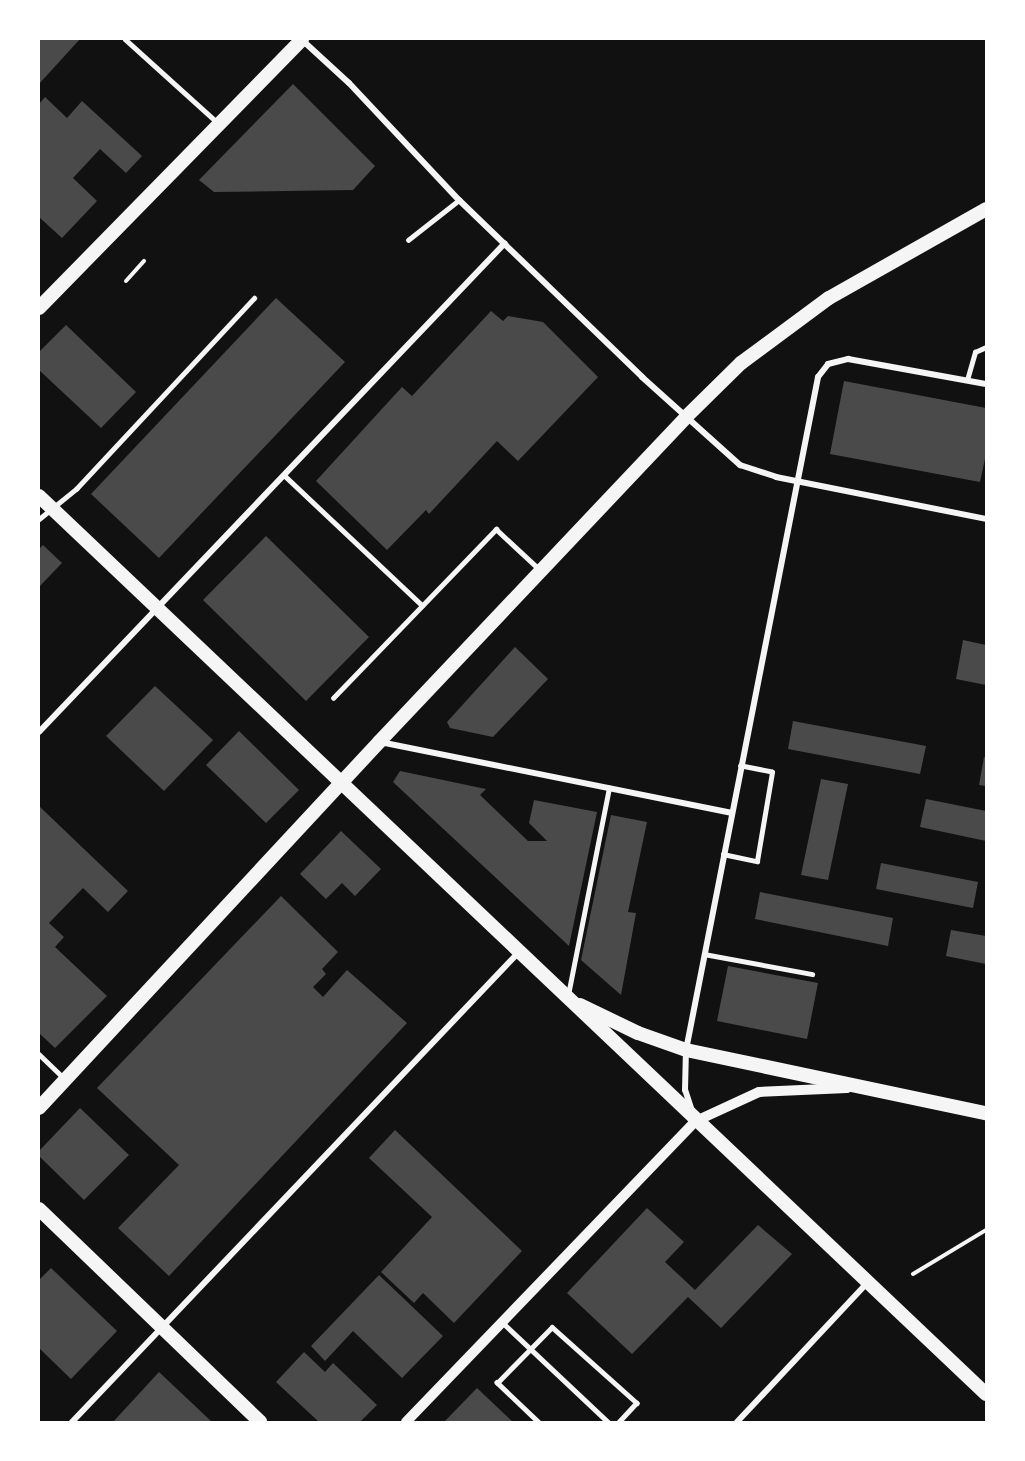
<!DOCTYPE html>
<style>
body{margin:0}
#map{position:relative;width:1025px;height:1461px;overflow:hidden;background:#111;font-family:Lato,sans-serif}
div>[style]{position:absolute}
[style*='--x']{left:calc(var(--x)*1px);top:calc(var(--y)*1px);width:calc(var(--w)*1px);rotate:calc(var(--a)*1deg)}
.building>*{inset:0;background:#4a4a4a}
.path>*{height:4px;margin:-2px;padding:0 2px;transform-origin:2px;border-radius:2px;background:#f5f5f5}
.service>*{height:4.5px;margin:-2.25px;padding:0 2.25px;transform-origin:2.25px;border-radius:2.25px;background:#f5f5f5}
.minor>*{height:6px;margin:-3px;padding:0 3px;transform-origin:3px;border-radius:3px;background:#f5f5f5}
.tertiary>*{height:10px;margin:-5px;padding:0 5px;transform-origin:5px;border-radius:5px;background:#f5f5f5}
.primary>*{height:14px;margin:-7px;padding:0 7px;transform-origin:7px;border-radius:7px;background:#f5f5f5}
span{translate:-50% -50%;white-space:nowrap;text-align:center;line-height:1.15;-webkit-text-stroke:5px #fff;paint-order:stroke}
.frame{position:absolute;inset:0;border:40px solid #fff;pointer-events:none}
</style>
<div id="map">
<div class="building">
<div style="clip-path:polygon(39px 39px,80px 39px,39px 84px)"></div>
<div style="clip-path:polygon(293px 84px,375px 166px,353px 190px,214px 192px,199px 180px)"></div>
<div style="clip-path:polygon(45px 97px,67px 118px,82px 101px,142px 156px,126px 173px,100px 149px,73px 178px,97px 201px,62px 238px,39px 217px,39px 104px)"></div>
<div style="clip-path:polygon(276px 298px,345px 362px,159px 558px,91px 494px)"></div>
<div style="clip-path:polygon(491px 311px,503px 321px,508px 316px,543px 322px,598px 377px,518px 461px,497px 441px,429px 514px,426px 510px,387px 550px,316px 481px,402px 387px,412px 396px)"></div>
<div style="clip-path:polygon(66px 325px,136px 392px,101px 428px,39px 370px,39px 352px)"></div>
<div style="clip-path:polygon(844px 381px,986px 408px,986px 454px,980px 482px,830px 454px)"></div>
<div style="clip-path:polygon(266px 536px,369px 637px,306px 701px,203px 600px)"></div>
<div style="clip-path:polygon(43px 545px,62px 563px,39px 587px,39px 549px)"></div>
<div style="clip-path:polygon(963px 640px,986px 645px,986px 685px,956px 679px)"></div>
<div style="clip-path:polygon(515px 647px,548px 679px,493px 737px,450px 728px,447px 722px)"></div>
<div style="clip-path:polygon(155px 686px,213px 740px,164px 791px,106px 736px)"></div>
<div style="clip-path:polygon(793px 721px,926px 746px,920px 774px,788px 749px)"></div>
<div style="clip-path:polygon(239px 731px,299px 790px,266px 823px,206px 765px)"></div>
<div style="clip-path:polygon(984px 757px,986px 758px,986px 786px,979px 785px)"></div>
<div style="clip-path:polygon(400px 771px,486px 789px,480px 795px,528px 841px,547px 841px,529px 823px,534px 800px,597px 812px,569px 946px,393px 782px)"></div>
<div style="clip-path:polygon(821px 779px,848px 784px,828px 880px,801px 875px)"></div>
<div style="clip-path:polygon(926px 799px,986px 811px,986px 841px,920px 827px)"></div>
<div style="clip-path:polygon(39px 806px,128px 891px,108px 912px,83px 888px,49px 923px,64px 937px,55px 947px,107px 996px,55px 1048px,39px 1033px)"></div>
<div style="clip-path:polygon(611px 815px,647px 822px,628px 912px,636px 913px,621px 995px,581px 960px)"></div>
<div style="clip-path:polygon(341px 831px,381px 869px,355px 896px,342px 883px,326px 899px,300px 874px)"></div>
<div style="clip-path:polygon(881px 863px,978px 882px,973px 908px,876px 889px)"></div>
<div style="clip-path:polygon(760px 892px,893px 918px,888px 946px,755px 919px)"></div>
<div style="clip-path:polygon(281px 896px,338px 952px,322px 969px,326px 974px,313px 987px,323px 997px,347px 970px,407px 1023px,169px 1276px,118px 1228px,179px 1165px,97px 1088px)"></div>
<div style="clip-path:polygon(951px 930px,986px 936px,986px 964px,946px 956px)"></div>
<div style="clip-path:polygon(728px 966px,818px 983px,807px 1039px,717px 1021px)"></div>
<div style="clip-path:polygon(80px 1108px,129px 1155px,84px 1200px,39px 1156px,39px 1151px)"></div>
<div style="clip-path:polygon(395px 1130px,522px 1251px,454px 1323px,423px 1293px,414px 1303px,381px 1272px,432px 1217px,369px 1158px)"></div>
<div style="clip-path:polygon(647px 1208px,684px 1242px,665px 1262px,695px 1290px,758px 1225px,792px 1254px,721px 1328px,688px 1297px,632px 1354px,567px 1293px)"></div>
<div style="clip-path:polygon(51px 1268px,117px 1331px,71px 1379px,39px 1348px,39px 1280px)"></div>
<div style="clip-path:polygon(379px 1275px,443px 1336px,402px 1378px,353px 1331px,325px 1361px,311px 1346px)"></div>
<div style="clip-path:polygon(304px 1352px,325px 1372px,333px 1363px,377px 1405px,360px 1422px,319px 1422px,276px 1382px)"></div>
<div style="clip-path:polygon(159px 1372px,212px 1422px,113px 1422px)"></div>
<div style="clip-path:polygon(477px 1388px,513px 1422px,444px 1422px)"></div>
</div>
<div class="path">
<div style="--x:126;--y:281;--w:27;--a:-48"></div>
<div style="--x:913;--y:1274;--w:85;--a:-31.1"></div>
</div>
<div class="service">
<div style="--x:125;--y:39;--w:124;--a:42.1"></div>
<div style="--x:408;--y:240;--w:65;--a:-38.1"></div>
<div style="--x:967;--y:380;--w:29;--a:-74"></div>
<div style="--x:975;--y:352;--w:12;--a:-24"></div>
<div style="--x:284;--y:475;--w:190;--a:43.3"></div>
<div style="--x:39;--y:519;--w:48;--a:-39"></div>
<div style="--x:76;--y:489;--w:261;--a:-47"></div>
<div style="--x:333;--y:698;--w:235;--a:-46"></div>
<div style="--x:496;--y:529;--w:59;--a:42.9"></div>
<div style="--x:723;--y:854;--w:35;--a:12"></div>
<div style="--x:757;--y:861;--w:90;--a:-80.4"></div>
<div style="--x:772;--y:772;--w:32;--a:-169"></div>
<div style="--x:704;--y:954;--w:110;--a:10.5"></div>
<div style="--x:568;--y:995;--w:211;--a:-78.8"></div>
<div style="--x:39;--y:1054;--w:36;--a:44"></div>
<div style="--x:502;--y:1322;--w:146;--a:43.3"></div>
<div style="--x:538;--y:1422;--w:57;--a:-136.4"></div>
<div style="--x:497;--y:1383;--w:78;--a:-45.5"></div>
<div style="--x:552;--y:1327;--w:114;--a:41.8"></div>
<div style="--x:637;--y:1403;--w:26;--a:133"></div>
</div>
<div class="minor">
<div style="--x:301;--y:39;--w:65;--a:42.5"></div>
<div style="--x:349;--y:83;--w:161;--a:46.8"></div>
<div style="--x:459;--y:200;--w:255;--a:44"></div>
<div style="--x:642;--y:377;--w:132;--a:41.9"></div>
<div style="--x:740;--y:465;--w:38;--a:18"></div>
<div style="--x:776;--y:477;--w:214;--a:11.3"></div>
<div style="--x:39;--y:732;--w:675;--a:-46.38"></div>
<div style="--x:380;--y:742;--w:358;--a:11.4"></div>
<div style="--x:692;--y:1111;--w:22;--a:-108"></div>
<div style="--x:685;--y:1090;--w:40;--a:-88.6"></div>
<div style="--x:686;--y:1050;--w:686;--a:-78.9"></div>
<div style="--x:818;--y:377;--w:16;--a:-52"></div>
<div style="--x:828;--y:364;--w:21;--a:-14"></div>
<div style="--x:848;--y:359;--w:140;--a:10.3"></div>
<div style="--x:72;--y:1422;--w:647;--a:-46.44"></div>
<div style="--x:737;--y:1422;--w:190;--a:-46.9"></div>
</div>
<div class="tertiary">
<div style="--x:406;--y:1422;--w:418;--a:-46.1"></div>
<div style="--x:696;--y:1121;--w:69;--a:-24.7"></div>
<div style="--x:759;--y:1092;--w:88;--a:-2.6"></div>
</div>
<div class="primary">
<div style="--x:39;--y:308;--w:376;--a:-45.6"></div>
<div style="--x:39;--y:496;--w:1305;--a:43.48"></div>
<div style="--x:580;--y:1005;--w:64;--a:25.8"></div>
<div style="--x:638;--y:1033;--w:51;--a:19.5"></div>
<div style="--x:686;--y:1050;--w:307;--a:11.9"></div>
<div style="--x:39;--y:1108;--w:500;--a:-47.1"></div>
<div style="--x:379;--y:742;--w:447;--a:-46.6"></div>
<div style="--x:686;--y:417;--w:77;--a:-44.5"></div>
<div style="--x:741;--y:363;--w:109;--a:-36.5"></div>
<div style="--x:829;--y:298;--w:180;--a:-29.5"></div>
<div style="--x:39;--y:1209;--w:307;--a:43.9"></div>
</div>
<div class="frame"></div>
</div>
